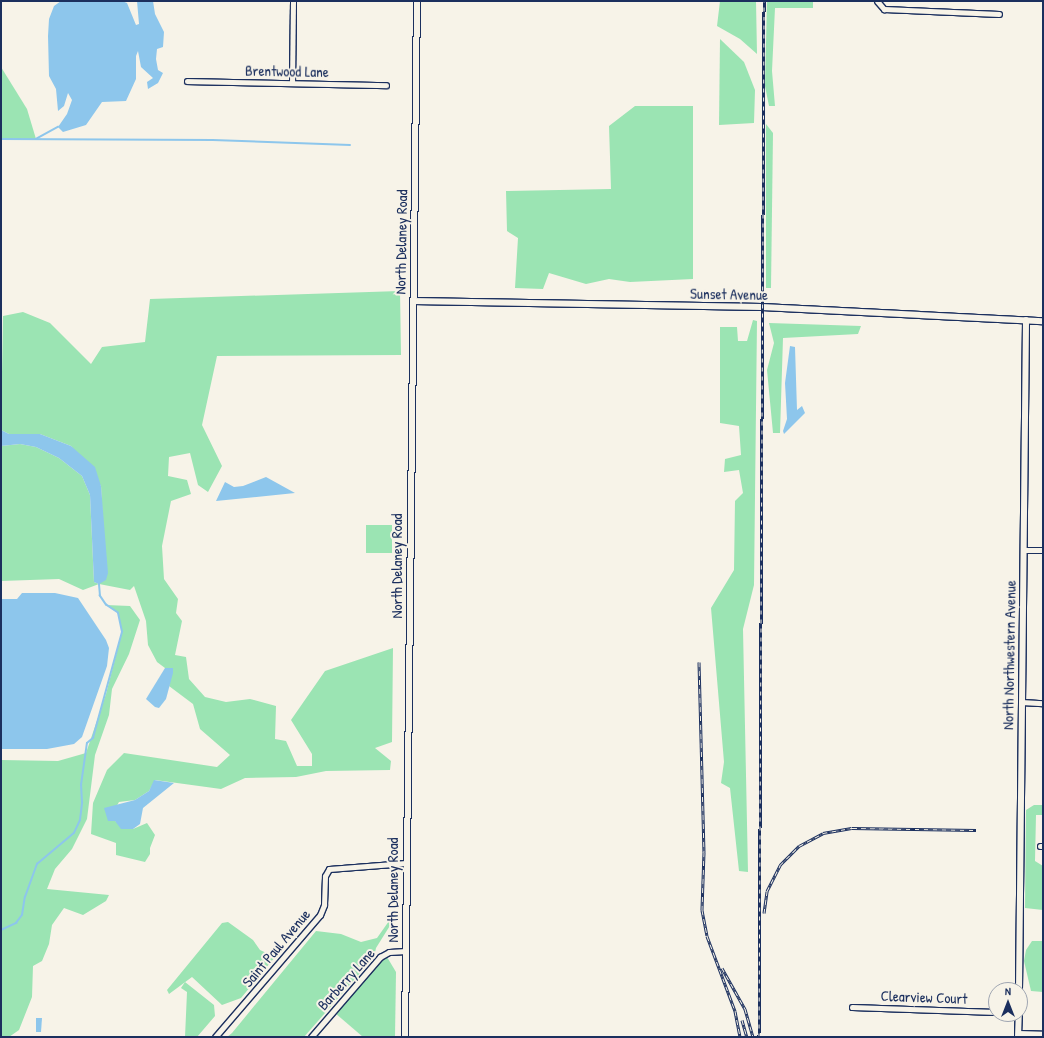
<!DOCTYPE html>
<style>
body{margin:0}
#map{position:relative;width:1044px;height:1038px;overflow:hidden;background:#f7f3e8;font-family:"Patrick Hand",sans-serif}
div>[style]{position:absolute}
[style*='--x']{left:calc(var(--x)*1px);top:calc(var(--y)*1px);width:calc(var(--w)*1px);rotate:calc(var(--a)*1deg)}
.green>*{inset:0;background:#9be4b3}
.water>*{inset:0;background:#8dc6ec}
.stream>*{height:1.5px;margin:-0.75px;padding:0 0.75px;transform-origin:0.75px;border-radius:0.75px;background:#8dc6ec}
.roads{filter:drop-shadow(1px 0 #1b2f5e) drop-shadow(-1px 0 #1b2f5e) drop-shadow(0 1px #1b2f5e) drop-shadow(0 -1px #1b2f5e)}
.minor>*{height:5px;margin:-2.5px;padding:0 2.5px;transform-origin:2.5px;border-radius:2.5px;background:#f7f3e8}
.tertiary>*{height:6px;margin:-3px;padding:0 3px;transform-origin:3px;border-radius:3px;background:#f7f3e8}
.rail>*{height:3px;margin-top:-1.5px;transform-origin:0;background:repeating-linear-gradient(90deg,#f7f3e8 0 4.5px,#1b2f5e 0 9px);box-sizing:border-box;border-block:1px solid #1b2f5e}
span{translate:-50% -50%;white-space:nowrap;text-align:center;line-height:1.15;-webkit-text-stroke:4px #f7f3e8;paint-order:stroke}
.street-label{font-size:15px;color:#1b2f5e}
.frame{position:absolute;inset:0;border:2px solid #1b2f5e;pointer-events:none}
.north{position:absolute;left:988px;top:982px;width:40px;height:40px;box-sizing:border-box;background:#f7f3e8;border:1px solid #9fa5b1;border-radius:50%;rotate:0deg;font-size:11px;font-weight:700;line-height:16px;text-align:center;color:#1b2f5e}
.north::after{content:'';display:block;margin:auto;width:14px;height:18px;background:#1b2f5e;clip-path:polygon(50% 0,100% 100%,50% 72%,0 100%)}
</style>
<div id="map">
<div class="green">
<div style="clip-path:polygon(720px 1px,756px 1px,757px 54px,740px 39px,717px 26px)"></div>
<div style="clip-path:polygon(767px 1px,813px 1px,813px 8px,775px 8px,772px 71px,775px 106px,769px 106px,765px 86px)"></div>
<div style="clip-path:polygon(720px 39px,744px 62px,755px 90px,754px 123px,719px 125px)"></div>
<div style="clip-path:polygon(1px 67px,27px 109px,36px 139px,1px 139px)"></div>
<div style="clip-path:polygon(635px 106px,693px 106px,693px 279px,630px 282px,609px 279px,586px 284px,549px 273px,543px 289px,515px 288px,518px 238px,507px 231px,506px 191px,611px 189px,609px 126px)"></div>
<div style="clip-path:polygon(766px 124px,773px 133px,771px 288px,766px 288px)"></div>
<div style="clip-path:polygon(400px 291px,401px 355px,217px 356px,202px 425px,222px 466px,208px 492px,198px 485px,190px 453px,169px 457px,168px 476px,187px 480px,191px 494px,171px 501px,162px 546px,164px 579px,178px 599px,176px 613px,182px 621px,175px 655px,186px 657px,189px 679px,205px 697px,226px 702px,250px 699px,276px 706px,275px 739px,286px 741px,297px 766px,312px 766px,312px 754px,291px 720px,325px 671px,393px 648px,392px 742px,375px 748px,391px 761px,390px 770px,326px 771px,296px 777px,245px 778px,221px 789px,155px 780px,149px 791px,135px 800px,119px 802px,108px 821px,115px 821px,133px 829px,147px 823px,155px 835px,150px 848px,150px 854px,145px 862px,116px 855px,116px 843px,91px 834px,93px 803px,107px 770px,124px 753px,217px 767px,230px 755px,200px 729px,193px 704px,169px 686px,173px 668px,165px 668px,157px 662px,148px 645px,146px 621px,134px 586px,130px 590px,99px 584px,83px 590px,59px 579px,1px 581px,1px 446px,20px 444px,36px 447px,59px 458px,82px 476px,90px 495px,94px 582px,99px 584px,103px 525px,101px 486px,71px 446px,40px 434px,9px 434px,1px 430px,3px 316px,23px 312px,50px 323px,91px 364px,102px 347px,145px 342px,150px 299px)"></div>
<div style="clip-path:polygon(753px 320px,757px 321px,754px 585px,743px 629px,748px 872px,739px 871px,730px 788px,721px 783px,724px 762px,711px 608px,734px 570px,735px 501px,743px 493px,739px 470px,724px 472px,725px 459px,741px 455px,739px 426px,720px 423px,720px 327px,737px 327px,738px 341px,747px 341px)"></div>
<div style="clip-path:polygon(769px 323px,861px 326px,858px 334px,783px 338px,780px 433px,773px 433px,767px 370px,774px 343px)"></div>
<div style="clip-path:polygon(366px 525px,392px 525px,392px 553px,366px 553px)"></div>
<div style="clip-path:polygon(106px 605px,130px 606px,140px 620px,129px 654px,112px 689px,109px 715px,95px 755px,87px 819px,72px 849px,55px 869px,47px 889px,109px 895px,106px 901px,83px 915px,64px 908px,52px 925px,49px 944px,42px 961px,33px 966px,32px 997px,19px 1030px,9px 1037px,1px 1037px,1px 760px,58px 761px,86px 753px,106px 694px,122px 632px,118px 613px)"></div>
<div style="clip-path:polygon(1034px 805px,1043px 805px,1043px 815px,1036px 815px,1035px 861px,1043px 866px,1043px 910px,1025px 908px,1026px 810px)"></div>
<div style="clip-path:polygon(389px 921px,391px 924px,376px 948px,374px 957px,304px 1037px,227px 1037px,232px 1033px,316px 931px,341px 934px,361px 942px,377px 938px)"></div>
<div style="clip-path:polygon(228px 922px,253px 940px,260px 950px,275px 957px,241px 998px,222px 1005px,192px 977px,169px 994px,167px 990px,222px 923px)"></div>
<div style="clip-path:polygon(1032px 941px,1043px 941px,1043px 992px,1031px 991px,1024px 961px,1026px 950px)"></div>
<div style="clip-path:polygon(387px 957px,396px 972px,395px 1037px,363px 1037px,335px 1013px,376px 965px)"></div>
<div style="clip-path:polygon(185px 982px,214px 1005px,215px 1016px,197px 1037px,185px 1037px,187px 992px,181px 988px)"></div>
</div>
<div class="water">
<div style="clip-path:polygon(61px 1px,122px 1px,127px 3px,136px 25px,139px 24px,137px 1px,153px 1px,155px 14px,164px 32px,163px 47px,157px 49px,156px 59px,158px 70px,163px 73px,158px 83px,148px 89px,147px 82px,153px 78px,141px 67px,138px 51px,136px 56px,136px 79px,126px 101px,102px 102px,86px 125px,63px 132px,58px 127px,67px 114px,72px 100px,68px 93px,64px 106px,58px 111px,56px 89px,49px 76px,48px 36px,49px 19px,54px 6px)"></div>
<div style="clip-path:polygon(790px 346px,795px 347px,797px 410px,802px 406px,805px 413px,784px 434px,783px 431px,787px 419px,785px 383px)"></div>
<div style="clip-path:polygon(1px 430px,9px 434px,40px 434px,71px 446px,95px 467px,101px 486px,108px 573px,106px 580px,99px 584px,94px 582px,90px 495px,82px 476px,59px 458px,36px 447px,20px 444px,1px 446px)"></div>
<div style="clip-path:polygon(266px 477px,295px 493px,216px 501px,225px 482px,234px 487px,243px 486px)"></div>
<div style="clip-path:polygon(22px 593px,55px 593px,78px 598px,106px 640px,109px 648px,107px 666px,82px 737px,74px 744px,47px 749px,1px 749px,1px 599px,17px 599px)"></div>
<div style="clip-path:polygon(165px 668px,173px 668px,173px 673px,166px 699px,159px 708px,155px 707px,146px 699px)"></div>
<div style="clip-path:polygon(154px 780px,174px 783px,143px 808px,140px 824px,133px 829px,121px 829px,115px 821px,108px 821px,104px 808px,135px 800px,149px 791px)"></div>
<div style="clip-path:polygon(36px 1018px,42px 1018px,41px 1032px,36px 1032px)"></div>
</div>
<div class="stream">
<div style="--x:1;--y:139;--w:212;--a:0.3"></div>
<div style="--x:213;--y:140;--w:137;--a:2.1"></div>
<div style="--x:36;--y:139;--w:25;--a:-29"></div>
<div style="--x:1;--y:930;--w:17;--a:-25"></div>
<div style="--x:16;--y:923;--w:10;--a:-53"></div>
<div style="--x:22;--y:915;--w:18;--a:-81"></div>
<div style="--x:25;--y:897;--w:35;--a:-70"></div>
<div style="--x:37;--y:864;--w:48;--a:-40"></div>
<div style="--x:74;--y:833;--w:14;--a:-65"></div>
<div style="--x:80;--y:820;--w:17;--a:-83"></div>
<div style="--x:82;--y:803;--w:18;--a:-93"></div>
<div style="--x:81;--y:785;--w:42;--a:-81.9"></div>
<div style="--x:87;--y:743;--w:8;--a:-40"></div>
<div style="--x:93;--y:738;--w:110;--a:-74.7"></div>
<div style="--x:122;--y:632;--w:19;--a:-102"></div>
<div style="--x:118;--y:613;--w:14;--a:-146"></div>
<div style="--x:106;--y:605;--w:11;--a:-124"></div>
<div style="--x:100;--y:596;--w:12;--a:-95"></div>
</div>
<div class="roads">
<div class="minor">
<div style="--x:877;--y:1;--w:11;--a:49"></div>
<div style="--x:884;--y:9;--w:115;--a:2.5"></div>
<div style="--x:187;--y:81;--w:199;--a:1.2"></div>
<div style="--x:292;--y:83;--w:82;--a:-89.3"></div>
<div style="--x:1023;--y:550;--w:20;--a:0"></div>
<div style="--x:1021;--y:702;--w:22;--a:3"></div>
<div style="--x:1040;--y:846;--w:3;--a:0"></div>
<div style="--x:852;--y:1007;--w:144;--a:2"></div>
<div style="--x:1018;--y:1033;--w:25;--a:2"></div>
<div style="--x:215;--y:1037;--w:161;--a:-49.3"></div>
<div style="--x:320;--y:915;--w:11;--a:-68"></div>
<div style="--x:324;--y:905;--w:29;--a:-88"></div>
<div style="--x:325;--y:876;--w:8;--a:-60"></div>
<div style="--x:329;--y:869;--w:77;--a:-4.5"></div>
<div style="--x:311;--y:1037;--w:106;--a:-49.2"></div>
<div style="--x:380;--y:957;--w:10;--a:-29"></div>
<div style="--x:389;--y:952;--w:17;--a:-3"></div>
</div>
<div class="tertiary">
<div style="--x:413;--y:301;--w:349;--a:1"></div>
<div style="--x:762;--y:307;--w:281;--a:2.9"></div>
<div style="--x:1019;--y:990;--w:670;--a:-89.4"></div>
<div style="--x:405;--y:1037;--w:1036;--a:-89.34"></div>
<div style="--x:1018;--y:1037;--w:23;--a:-88"></div>
</div>
</div>
<div class="rail">
<div style="--x:699;--y:662;--w:190;--a:88.5"></div>
<div style="--x:704;--y:852;--w:58;--a:92"></div>
<div style="--x:702;--y:910;--w:26;--a:79"></div>
<div style="--x:707;--y:936;--w:80;--a:69.5"></div>
<div style="--x:735;--y:1011;--w:26;--a:79"></div>
<div style="--x:764;--y:913;--w:22;--a:-82"></div>
<div style="--x:767;--y:891;--w:29;--a:-63"></div>
<div style="--x:780;--y:865;--w:27;--a:-45"></div>
<div style="--x:799;--y:846;--w:27;--a:-28"></div>
<div style="--x:823;--y:833;--w:29;--a:-10"></div>
<div style="--x:852;--y:828;--w:124;--a:0.9"></div>
<div style="--x:722;--y:968;--w:47;--a:60.7"></div>
<div style="--x:745;--y:1009;--w:29;--a:74"></div>
<div style="--x:742;--y:1020;--w:18;--a:74"></div>
<div style="--x:759;--y:1037;--w:1036;--a:-89.72"></div>
</div>
<div class="street-label">
<span style="left:287px;top:71px;rotate:1deg">Brentwood Lane</span>
<span style="left:401px;top:242px;rotate:-89deg">North Delaney Road</span>
<span style="left:729px;top:294px;rotate:1deg">Sunset Avenue</span>
<span style="left:397px;top:566px;rotate:-90deg">North Delaney Road</span>
<span style="left:1009px;top:655px;rotate:-89deg">North Northwestern Avenue</span>
<span style="left:393px;top:890px;rotate:-90deg">North Delaney Road</span>
<span style="left:276px;top:948px;rotate:-50deg">Saint Paul Avenue</span>
<span style="left:346px;top:979px;rotate:-48deg">Barberry Lane</span>
<span style="left:924px;top:997px;rotate:2deg">Clearview Court</span>
</div>
<div class="frame"></div>
<div class="north">N</div>
</div>
